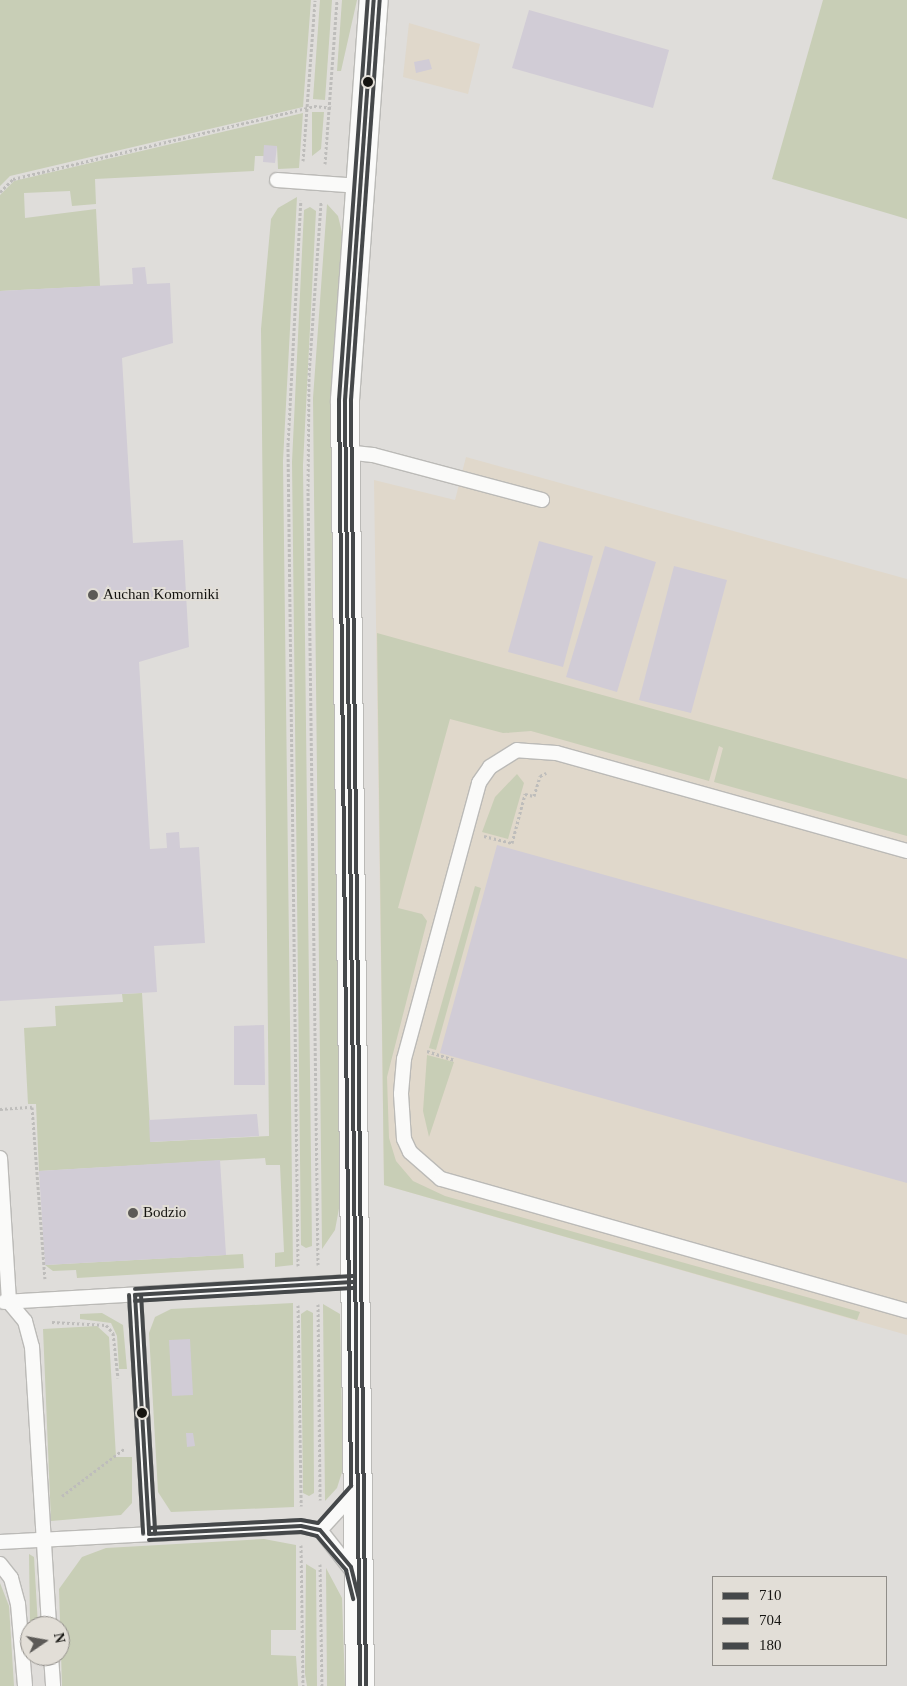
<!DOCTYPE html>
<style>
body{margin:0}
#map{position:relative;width:907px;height:1686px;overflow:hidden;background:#dfddda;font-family:Georgia,serif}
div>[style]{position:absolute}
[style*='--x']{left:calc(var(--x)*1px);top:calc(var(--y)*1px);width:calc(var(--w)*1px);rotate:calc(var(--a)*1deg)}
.industrial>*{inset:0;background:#e0d8cb}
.green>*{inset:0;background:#c8ceb6}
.building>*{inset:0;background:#d1ccd6}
.path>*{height:3px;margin-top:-1.5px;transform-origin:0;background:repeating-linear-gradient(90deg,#bebdbb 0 2.5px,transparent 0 5px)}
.roads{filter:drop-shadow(1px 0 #bbbab7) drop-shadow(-1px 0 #bbbab7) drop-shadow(0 1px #bbbab7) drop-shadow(0 -1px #bbbab7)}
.lane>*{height:14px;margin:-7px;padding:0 7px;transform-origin:7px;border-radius:7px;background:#fafaf9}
.street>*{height:28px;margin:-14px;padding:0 14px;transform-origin:14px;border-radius:14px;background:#fafaf9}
.bus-1>*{height:4px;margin:-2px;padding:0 2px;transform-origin:2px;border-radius:2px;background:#45484a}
.bus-2>*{height:4px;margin:-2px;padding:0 2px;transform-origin:2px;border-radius:2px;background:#45484a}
.bus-3>*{height:4px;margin:-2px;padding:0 2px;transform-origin:2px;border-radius:2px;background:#45484a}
.dots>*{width:14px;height:14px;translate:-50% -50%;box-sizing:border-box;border:2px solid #e2ded7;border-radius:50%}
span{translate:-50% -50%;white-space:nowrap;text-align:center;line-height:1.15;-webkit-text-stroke:4px #e2ded7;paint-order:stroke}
.poi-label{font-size:15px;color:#151411}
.left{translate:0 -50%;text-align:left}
.legend{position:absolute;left:712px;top:1576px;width:175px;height:90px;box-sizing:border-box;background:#e2ded7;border:1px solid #908d88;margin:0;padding:6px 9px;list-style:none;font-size:15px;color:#151411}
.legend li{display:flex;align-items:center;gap:10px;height:25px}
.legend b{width:25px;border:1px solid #908d88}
.north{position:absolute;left:20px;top:1616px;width:50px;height:50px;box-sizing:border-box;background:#e2ded7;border:1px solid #908d88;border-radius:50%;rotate:78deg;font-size:14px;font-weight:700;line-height:20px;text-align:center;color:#151411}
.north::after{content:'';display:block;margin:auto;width:18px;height:22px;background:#5c5a57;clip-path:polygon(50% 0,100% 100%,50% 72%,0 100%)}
</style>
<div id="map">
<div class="industrial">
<div style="clip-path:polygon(409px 23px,480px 44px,468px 94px,403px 77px)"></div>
<div style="clip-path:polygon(466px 457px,907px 579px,907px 1335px,384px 1185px,374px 480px,455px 500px)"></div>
</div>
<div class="green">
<div style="clip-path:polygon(0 0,311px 0,303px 107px,10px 176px,0 186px)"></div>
<div style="clip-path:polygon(320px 0,332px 0,325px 100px,313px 99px)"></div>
<div style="clip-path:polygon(342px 0,357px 0,341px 71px,337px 71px)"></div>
<div style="clip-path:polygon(823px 0,907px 0,907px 219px,772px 179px)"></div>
<div style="clip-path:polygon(312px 112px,324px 112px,321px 149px,312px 156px)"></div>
<div style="clip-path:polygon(303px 113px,299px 168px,278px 169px,277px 146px,264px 156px,255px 156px,254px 171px,95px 179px,96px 204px,72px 206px,70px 191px,24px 193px,25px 218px,96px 209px,100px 286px,0 291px,0 195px,14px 181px)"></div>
<div style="clip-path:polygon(297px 197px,283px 461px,293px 1265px,275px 1267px,275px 1253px,284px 1252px,280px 1165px,266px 1165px,265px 1158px,39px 1171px,36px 1104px,28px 1104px,24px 1028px,56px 1026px,55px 1006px,123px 1002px,122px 994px,142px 993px,151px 1142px,269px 1136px,261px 329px,271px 219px,278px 208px)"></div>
<div style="clip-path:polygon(327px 204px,338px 216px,342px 232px,331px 464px,340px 1203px,335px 1230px,322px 1249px,313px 398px)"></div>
<div style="clip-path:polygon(310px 207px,316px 211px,303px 465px,312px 1246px,306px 1248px,301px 1245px,292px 462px,304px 210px)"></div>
<div style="clip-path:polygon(377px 633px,907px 779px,907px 836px,714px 782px,723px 748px,719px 746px,709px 781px,531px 731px,503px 733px,450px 719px,398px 908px,422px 914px,427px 921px,387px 1077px,389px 1138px,396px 1161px,413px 1181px,445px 1196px,860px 1312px,857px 1320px,384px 1185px)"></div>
<div style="clip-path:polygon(517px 774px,524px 783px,508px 839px,482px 832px,495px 797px)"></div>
<div style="clip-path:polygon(475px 886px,481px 888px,436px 1050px,429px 1048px)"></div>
<div style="clip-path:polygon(427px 1055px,454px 1062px,429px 1137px,423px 1111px)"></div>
<div style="clip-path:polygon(243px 1254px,244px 1268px,77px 1278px,76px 1270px,53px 1271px,45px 1265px)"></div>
<div style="clip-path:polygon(293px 1303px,294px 1507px,171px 1512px,158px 1492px,149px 1333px,155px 1317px,171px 1309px)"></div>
<div style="clip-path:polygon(323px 1304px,340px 1314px,343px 1469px,337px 1488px,325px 1501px)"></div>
<div style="clip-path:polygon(307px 1310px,313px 1313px,314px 1493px,309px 1496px,303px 1493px,301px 1314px)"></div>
<div style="clip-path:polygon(102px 1313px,123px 1325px,127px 1369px,119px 1369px,117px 1336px,111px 1323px,80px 1319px,80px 1314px)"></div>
<div style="clip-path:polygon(97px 1326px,109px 1337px,116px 1457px,132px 1457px,132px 1503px,121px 1515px,51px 1521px,43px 1329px)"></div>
<div style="clip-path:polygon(264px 1539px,296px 1545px,296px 1630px,271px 1630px,271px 1655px,296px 1656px,298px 1686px,62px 1686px,59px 1589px,82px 1557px,106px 1548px)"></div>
<div style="clip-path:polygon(29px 1554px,34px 1557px,38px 1626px,30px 1626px)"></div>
<div style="clip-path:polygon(306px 1564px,316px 1570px,317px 1686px,307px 1686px,305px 1674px)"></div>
<div style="clip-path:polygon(326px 1568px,342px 1598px,345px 1686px,327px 1686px)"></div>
<div style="clip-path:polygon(0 1583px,9px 1606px,14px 1686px,0 1686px)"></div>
</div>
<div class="building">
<div style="clip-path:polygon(529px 10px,669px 50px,653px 108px,512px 68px)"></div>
<div style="clip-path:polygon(429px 59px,432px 69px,416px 73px,414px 62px)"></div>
<div style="clip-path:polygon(264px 145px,277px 146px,275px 163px,263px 162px)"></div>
<div style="clip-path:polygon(145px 267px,147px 284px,170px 283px,173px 343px,122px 358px,133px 543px,183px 540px,189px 647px,139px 662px,150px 849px,167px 848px,166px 833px,179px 832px,180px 848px,199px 847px,205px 943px,154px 946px,157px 992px,0 1001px,0 291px,133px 284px,132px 268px)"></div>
<div style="clip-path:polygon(539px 541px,593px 556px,563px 667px,508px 652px)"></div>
<div style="clip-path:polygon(605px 546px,656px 562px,617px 692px,566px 677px)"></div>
<div style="clip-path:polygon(674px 566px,727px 580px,691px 713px,639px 700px)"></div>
<div style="clip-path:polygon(497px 845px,907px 959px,907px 1183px,440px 1053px)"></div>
<div style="clip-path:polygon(264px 1025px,265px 1085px,234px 1085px,234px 1026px)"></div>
<div style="clip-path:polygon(257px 1114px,259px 1136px,150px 1142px,149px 1120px)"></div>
<div style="clip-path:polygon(220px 1160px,226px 1255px,45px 1265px,39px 1171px)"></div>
<div style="clip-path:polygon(190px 1339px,193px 1395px,172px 1396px,169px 1340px)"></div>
<div style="clip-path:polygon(186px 1433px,193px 1433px,195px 1446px,187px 1447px)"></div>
</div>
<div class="path">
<div style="--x:303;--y:161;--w:161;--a:-85.7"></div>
<div style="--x:325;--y:164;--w:164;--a:-85.8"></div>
<div style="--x:0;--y:192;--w:18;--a:-45"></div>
<div style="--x:13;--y:179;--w:310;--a:-13.6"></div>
<div style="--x:314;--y:106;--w:20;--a:6"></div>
<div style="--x:484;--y:836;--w:29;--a:14"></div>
<div style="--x:512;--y:843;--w:51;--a:-75.1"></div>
<div style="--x:525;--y:794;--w:9;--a:13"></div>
<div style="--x:534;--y:796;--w:21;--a:-73"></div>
<div style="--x:540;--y:776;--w:7;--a:-27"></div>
<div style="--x:427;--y:1051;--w:29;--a:18"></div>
<div style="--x:0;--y:1109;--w:32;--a:-4"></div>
<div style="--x:32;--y:1107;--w:172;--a:85.7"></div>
<div style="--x:318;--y:1265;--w:774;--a:-90.74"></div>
<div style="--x:308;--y:491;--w:116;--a:-89.5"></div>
<div style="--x:309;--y:375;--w:173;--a:-86"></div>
<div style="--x:298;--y:1266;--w:821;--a:-90.7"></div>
<div style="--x:288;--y:445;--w:245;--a:-87"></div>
<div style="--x:318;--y:1304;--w:196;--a:89.4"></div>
<div style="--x:298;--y:1305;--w:201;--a:89.1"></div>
<div style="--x:52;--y:1322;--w:54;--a:3.2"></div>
<div style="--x:106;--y:1325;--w:11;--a:49"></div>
<div style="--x:113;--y:1333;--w:45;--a:83.7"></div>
<div style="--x:62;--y:1496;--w:78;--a:-37.2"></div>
<div style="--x:301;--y:1545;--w:141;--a:89.2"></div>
<div style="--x:320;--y:1564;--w:122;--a:89.1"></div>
</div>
<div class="roads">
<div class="lane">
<div style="--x:277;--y:180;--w:83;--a:4.1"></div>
<div style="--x:345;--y:452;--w:28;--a:6"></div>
<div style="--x:373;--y:455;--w:175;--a:14.9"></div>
<div style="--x:907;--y:851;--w:364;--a:-164.4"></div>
<div style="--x:556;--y:753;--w:39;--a:-176"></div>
<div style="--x:517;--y:750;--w:32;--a:148"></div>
<div style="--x:490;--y:767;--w:19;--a:125"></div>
<div style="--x:479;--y:783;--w:286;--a:105.2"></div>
<div style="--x:404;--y:1059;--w:35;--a:95"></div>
<div style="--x:401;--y:1094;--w:45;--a:86.2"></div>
<div style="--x:404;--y:1139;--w:14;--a:65"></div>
<div style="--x:410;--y:1152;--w:41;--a:41.1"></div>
<div style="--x:441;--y:1179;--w:484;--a:15.8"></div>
<div style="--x:0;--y:1158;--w:144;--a:86.4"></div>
<div style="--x:9;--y:1302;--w:25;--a:50"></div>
<div style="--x:25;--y:1321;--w:27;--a:75"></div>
<div style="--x:32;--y:1347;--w:280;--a:86.5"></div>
<div style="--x:135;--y:1295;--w:239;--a:86.6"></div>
<div style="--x:4;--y:1302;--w:352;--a:-3.3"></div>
<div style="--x:320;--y:1530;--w:52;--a:-47.4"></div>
<div style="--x:0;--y:1542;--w:301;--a:-3"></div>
<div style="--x:301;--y:1526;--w:19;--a:12"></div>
<div style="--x:320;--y:1530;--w:55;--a:51.7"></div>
<div style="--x:0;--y:1564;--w:18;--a:52"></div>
<div style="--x:11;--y:1578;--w:27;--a:75"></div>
<div style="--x:18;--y:1604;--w:82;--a:85.1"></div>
<div style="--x:51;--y:1656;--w:30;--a:86"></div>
</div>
<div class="street">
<div style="--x:360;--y:1686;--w:1286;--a:-90.67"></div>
<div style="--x:345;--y:400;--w:401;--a:-85.9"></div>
</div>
</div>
<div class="bus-1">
<div style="--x:135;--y:1295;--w:239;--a:86.6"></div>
<div style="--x:135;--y:1295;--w:220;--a:-3.4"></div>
<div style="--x:149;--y:1534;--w:152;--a:-3"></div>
<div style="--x:301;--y:1526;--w:19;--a:12"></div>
<div style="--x:320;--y:1530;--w:48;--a:50"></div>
<div style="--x:351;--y:1567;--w:33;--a:76"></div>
<div style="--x:360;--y:1686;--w:1286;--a:-90.67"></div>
<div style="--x:345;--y:400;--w:401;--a:-85.9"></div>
</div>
<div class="bus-2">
<div style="--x:129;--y:1295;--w:239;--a:86.6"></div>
<div style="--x:135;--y:1301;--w:220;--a:-3.4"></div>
<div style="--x:149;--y:1540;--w:152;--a:-3"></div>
<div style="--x:301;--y:1532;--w:16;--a:14"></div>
<div style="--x:317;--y:1536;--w:45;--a:49.5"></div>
<div style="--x:346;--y:1570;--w:30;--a:76"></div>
<div style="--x:366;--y:1686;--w:1286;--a:-90.67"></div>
<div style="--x:351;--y:400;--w:401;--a:-85.9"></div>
</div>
<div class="bus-3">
<div style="--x:135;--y:1289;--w:220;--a:-3.4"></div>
<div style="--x:141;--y:1295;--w:239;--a:86.6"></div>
<div style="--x:149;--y:1528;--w:152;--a:-3"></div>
<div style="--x:301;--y:1520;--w:17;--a:10"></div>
<div style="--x:318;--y:1523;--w:50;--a:-48.3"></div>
<div style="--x:351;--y:1486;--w:1086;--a:-90.63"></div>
<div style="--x:339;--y:400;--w:401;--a:-85.9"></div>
</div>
<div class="dots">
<div style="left:368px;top:82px;background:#151411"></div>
<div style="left:93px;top:595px;background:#5c5a57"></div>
<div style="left:133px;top:1213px;background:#5c5a57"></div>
<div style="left:142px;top:1413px;background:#151411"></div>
</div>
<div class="poi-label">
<span class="left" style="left:103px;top:595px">Auchan Komorniki</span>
<span class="left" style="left:143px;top:1213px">Bodzio</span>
</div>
<ul class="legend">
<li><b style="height:6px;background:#45484a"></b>710</li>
<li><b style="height:6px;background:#45484a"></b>704</li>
<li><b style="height:6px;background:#45484a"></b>180</li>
</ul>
<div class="north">N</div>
</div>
